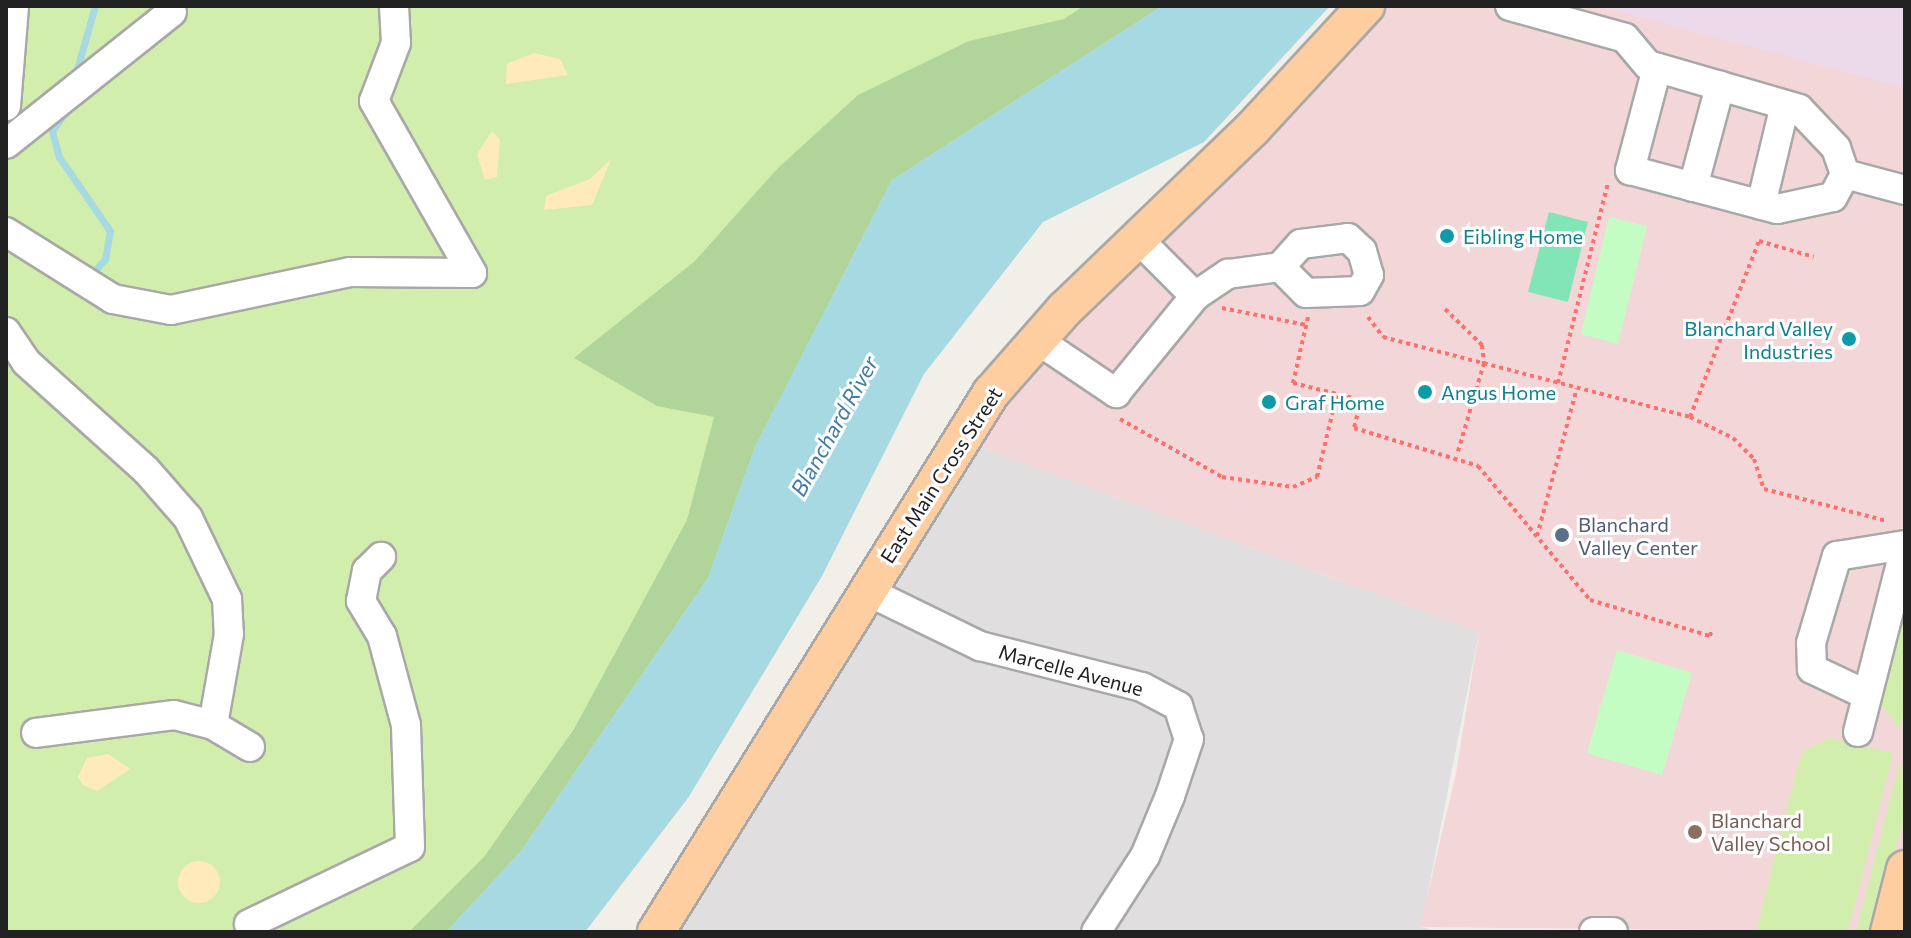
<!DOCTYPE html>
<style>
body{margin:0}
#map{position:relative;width:1911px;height:938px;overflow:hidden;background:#f2eee8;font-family:Commissioner,sans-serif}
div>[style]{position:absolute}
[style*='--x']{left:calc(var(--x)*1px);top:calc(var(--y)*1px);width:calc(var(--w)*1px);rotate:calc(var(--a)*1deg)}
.residential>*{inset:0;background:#e0dede}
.commercial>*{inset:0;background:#f3d7d8}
.industrial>*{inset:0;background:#ecd9ea}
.grass>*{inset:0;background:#d2eeac}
.forest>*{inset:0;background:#b0d49a}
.sand>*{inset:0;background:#ffebb9}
.round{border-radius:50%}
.park>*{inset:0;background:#c4fdc4}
.pitch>*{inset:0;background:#82e5b7}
.water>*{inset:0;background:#a6d9e2}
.stream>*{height:7px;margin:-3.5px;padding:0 3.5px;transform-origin:3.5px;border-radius:3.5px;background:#a6d9e2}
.path>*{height:4px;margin-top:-2px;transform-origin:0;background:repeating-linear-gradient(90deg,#ff6f6c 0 4px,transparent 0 8px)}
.roads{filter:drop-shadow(2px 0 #a8a8a8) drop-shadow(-2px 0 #a8a8a8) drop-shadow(0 2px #a8a8a8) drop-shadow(0 -2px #a8a8a8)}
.minor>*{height:28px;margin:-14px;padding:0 14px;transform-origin:14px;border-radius:14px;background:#fff}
.major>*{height:36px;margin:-18px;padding:0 18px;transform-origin:18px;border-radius:18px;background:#ffcea0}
.dots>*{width:22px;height:22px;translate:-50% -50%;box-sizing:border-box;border:4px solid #fff;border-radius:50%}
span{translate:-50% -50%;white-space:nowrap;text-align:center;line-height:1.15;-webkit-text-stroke:6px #fff;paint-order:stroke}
.culture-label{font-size:20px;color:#0d838f}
.left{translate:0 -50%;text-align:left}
.right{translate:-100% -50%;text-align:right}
.street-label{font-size:20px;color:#212121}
.service-label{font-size:20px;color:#4e5e75}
.education-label{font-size:20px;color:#785e54}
.water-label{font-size:22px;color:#417ca7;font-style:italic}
.frame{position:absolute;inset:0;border:8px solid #212121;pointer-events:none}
</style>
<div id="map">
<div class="residential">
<div style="clip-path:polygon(959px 439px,1479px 632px,1421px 927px,1440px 932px,656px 932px)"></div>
</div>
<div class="commercial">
<div style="clip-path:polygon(1366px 6px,1905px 6px,1905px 869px,1889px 932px,1420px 927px,1456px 773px,1479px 632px,959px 439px)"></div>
</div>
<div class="industrial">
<div style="clip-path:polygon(1590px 6px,1905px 6px,1905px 88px,1632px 15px)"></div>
</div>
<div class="grass">
<div style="clip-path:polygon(6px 6px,1260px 6px,950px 219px,489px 932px,6px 932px)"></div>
<div style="clip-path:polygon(1905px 604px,1905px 710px,1900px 730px,1880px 703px)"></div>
<div style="clip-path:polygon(1829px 738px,1893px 753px,1848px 932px,1756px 932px,1798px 765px,1804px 751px)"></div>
<div style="clip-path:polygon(1901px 757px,1905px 816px,1874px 932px,1856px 932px)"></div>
</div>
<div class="forest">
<div style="clip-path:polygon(1084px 6px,1162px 6px,892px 180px,755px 447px,708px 578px,521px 851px,446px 932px,409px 932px,484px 857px,574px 729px,687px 520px,714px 417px,657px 406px,574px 358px,695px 261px,777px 169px,858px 95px,969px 41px,1064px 19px)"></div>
</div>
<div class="sand">
<div style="clip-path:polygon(534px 53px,560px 59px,568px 75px,506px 84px,507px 64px)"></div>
<div style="clip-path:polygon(492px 131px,500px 140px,497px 177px,485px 180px,477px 154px)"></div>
<div style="clip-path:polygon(611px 159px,592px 205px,544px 210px,546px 196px,590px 179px)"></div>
<div style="clip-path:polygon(108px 754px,130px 769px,97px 791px,83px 785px,78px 777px,87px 758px)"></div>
<div class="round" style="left:178px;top:861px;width:42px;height:42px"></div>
</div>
<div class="park">
<div style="clip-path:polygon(1609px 217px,1647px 226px,1618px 344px,1581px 334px)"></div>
<div style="clip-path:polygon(1617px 650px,1692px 673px,1662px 775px,1587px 753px)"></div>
</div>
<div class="pitch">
<div style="clip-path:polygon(1549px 212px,1588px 222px,1568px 302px,1528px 292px)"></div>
</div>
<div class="water">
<div style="clip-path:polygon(1162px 6px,1330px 6px,1204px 142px,1043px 222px,924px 374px,822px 576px,688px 798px,585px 932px,446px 932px,521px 851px,708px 578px,755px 447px,892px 180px)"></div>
</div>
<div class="stream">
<div style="--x:74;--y:80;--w:77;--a:-74.2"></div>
<div style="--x:65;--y:113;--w:22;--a:126"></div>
<div style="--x:52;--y:131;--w:27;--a:75"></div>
<div style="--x:59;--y:157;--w:90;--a:55.4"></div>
<div style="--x:110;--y:231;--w:28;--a:100"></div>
<div style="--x:105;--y:259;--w:23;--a:131"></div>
</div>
<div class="path">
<div style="--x:1222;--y:308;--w:86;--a:11.4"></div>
<div style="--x:1445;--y:309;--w:52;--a:44.2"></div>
<div style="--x:1482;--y:345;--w:18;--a:84"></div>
<div style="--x:1484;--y:363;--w:96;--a:106.4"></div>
<div style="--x:1308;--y:317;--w:68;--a:102.8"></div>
<div style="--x:1293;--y:383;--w:70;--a:14"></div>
<div style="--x:1361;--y:400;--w:29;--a:104"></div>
<div style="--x:1354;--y:428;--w:130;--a:17"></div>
<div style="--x:1478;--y:466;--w:175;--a:50.1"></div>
<div style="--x:1590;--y:600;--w:125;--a:16.7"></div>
<div style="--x:1710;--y:636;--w:7;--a:-74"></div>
<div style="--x:1368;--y:317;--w:25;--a:53"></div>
<div style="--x:1383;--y:337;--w:317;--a:14.6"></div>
<div style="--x:1690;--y:417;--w:48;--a:26"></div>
<div style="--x:1733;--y:438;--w:30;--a:45"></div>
<div style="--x:1754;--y:459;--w:32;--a:72"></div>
<div style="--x:1764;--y:489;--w:127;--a:14.6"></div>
<div style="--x:1558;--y:383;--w:206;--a:-76"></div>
<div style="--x:1690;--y:417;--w:189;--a:-68.6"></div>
<div style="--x:1759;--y:241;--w:57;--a:16.2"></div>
<div style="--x:1120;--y:419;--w:117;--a:29.6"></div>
<div style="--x:1222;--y:477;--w:72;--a:8"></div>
<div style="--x:1293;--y:487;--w:26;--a:-23"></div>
<div style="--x:1317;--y:477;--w:85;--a:-76.5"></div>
<div style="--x:1537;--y:536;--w:153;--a:-74.9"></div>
</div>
<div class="roads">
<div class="minor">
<div style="--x:394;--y:6;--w:37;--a:87"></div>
<div style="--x:396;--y:43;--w:62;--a:110.8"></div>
<div style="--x:374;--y:101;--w:198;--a:60.3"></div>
<div style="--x:1510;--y:6;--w:119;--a:15.5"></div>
<div style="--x:1625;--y:38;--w:35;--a:50"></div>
<div style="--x:1648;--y:65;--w:157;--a:16.2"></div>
<div style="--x:1799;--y:109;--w:54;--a:46.5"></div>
<div style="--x:1836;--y:148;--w:28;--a:71"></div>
<div style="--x:1845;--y:174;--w:62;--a:14.9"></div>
<div style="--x:1657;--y:68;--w:106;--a:104.8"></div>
<div style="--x:1630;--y:170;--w:152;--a:14.9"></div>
<div style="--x:1777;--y:209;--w:57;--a:-12.1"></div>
<div style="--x:1833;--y:197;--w:26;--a:-62"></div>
<div style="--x:6;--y:106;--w:100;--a:-85.4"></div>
<div style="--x:6;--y:144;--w:212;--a:-38.5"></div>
<div style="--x:1693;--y:187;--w:105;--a:-75"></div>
<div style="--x:1761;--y:205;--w:103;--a:-76.5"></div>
<div style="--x:6;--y:232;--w:126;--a:32.1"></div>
<div style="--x:113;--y:299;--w:59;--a:10.7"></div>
<div style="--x:171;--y:310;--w:183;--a:-12"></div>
<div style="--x:350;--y:272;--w:122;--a:0.5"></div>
<div style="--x:1195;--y:296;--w:40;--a:-34"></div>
<div style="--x:1228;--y:274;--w:52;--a:-7.7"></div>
<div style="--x:1280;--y:267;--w:31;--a:-48"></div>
<div style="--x:1301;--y:244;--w:47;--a:-7.3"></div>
<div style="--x:1348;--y:238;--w:19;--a:43"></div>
<div style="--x:1362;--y:251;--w:25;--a:74"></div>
<div style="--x:1369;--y:275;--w:18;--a:119"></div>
<div style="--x:1360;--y:291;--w:54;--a:177.9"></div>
<div style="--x:1306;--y:293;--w:37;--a:-135"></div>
<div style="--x:6;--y:332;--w:36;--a:56"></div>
<div style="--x:26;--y:362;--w:161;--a:42"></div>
<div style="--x:146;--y:470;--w:64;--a:48.8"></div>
<div style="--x:188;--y:518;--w:90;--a:64.3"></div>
<div style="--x:227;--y:599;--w:35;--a:87"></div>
<div style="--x:229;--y:634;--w:92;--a:100"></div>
<div style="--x:213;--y:725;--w:40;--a:-165.6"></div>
<div style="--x:174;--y:715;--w:139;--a:172.6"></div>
<div style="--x:1036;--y:339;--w:97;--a:34"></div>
<div style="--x:1116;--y:393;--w:125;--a:-50.8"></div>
<div style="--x:1195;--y:296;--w:81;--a:-135"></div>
<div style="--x:867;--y:591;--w:126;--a:26"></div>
<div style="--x:980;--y:646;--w:167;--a:14.2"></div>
<div style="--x:1142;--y:687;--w:41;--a:27.8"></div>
<div style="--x:1178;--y:706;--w:35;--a:72"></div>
<div style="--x:1189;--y:739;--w:60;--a:108.4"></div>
<div style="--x:1170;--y:796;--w:65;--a:112.6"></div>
<div style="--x:1145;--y:856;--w:90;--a:122.8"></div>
<div style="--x:1867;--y:695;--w:61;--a:-154.7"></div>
<div style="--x:1812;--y:669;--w:26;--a:-92"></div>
<div style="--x:1811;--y:643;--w:91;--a:-73.4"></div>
<div style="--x:1837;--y:556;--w:69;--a:-9.2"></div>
<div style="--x:213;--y:725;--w:43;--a:30.7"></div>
<div style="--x:1858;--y:732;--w:191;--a:-75.7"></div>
<div style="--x:249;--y:924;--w:178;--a:-25.6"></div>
<div style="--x:410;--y:847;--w:122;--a:-91.9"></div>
<div style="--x:406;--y:725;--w:92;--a:-105.1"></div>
<div style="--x:382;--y:636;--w:41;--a:-121"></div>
<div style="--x:361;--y:601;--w:31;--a:-79"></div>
<div style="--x:367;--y:571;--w:20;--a:-45"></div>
<div style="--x:1594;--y:932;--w:19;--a:0"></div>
</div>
<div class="major">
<div style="--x:656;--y:932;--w:635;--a:-58.14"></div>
<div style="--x:991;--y:393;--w:111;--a:-48.7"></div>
<div style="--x:1064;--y:310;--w:261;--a:-43.9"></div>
<div style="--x:1252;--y:129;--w:168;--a:-47.2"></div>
<div style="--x:1889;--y:932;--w:65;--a:-75.7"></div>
</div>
</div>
<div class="dots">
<div style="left:1447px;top:236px;background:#0f9aa8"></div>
<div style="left:1849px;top:339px;background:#0f9aa8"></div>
<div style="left:1425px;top:392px;background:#0f9aa8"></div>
<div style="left:1269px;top:402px;background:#0f9aa8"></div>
<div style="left:1562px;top:535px;background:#5c6f8a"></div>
<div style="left:1695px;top:832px;background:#8d6e63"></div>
</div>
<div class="culture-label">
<span class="left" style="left:1463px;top:236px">Eibling Home</span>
<span class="right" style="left:1833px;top:340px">Blanchard Valley<br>Industries</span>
<span class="left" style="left:1441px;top:392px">Angus Home</span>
<span class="left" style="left:1285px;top:402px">Graf Home</span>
</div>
<div class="street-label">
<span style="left:941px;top:475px;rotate:-57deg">East Main Cross Street</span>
<span style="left:1071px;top:670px;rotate:15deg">Marcelle Avenue</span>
</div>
<div class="service-label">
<span class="left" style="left:1578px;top:536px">Blanchard<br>Valley Center</span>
</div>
<div class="education-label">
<span class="left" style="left:1711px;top:832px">Blanchard<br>Valley School</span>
</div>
<div class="water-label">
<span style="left:834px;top:426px;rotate:-61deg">Blanchard River</span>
</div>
<div class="frame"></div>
</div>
